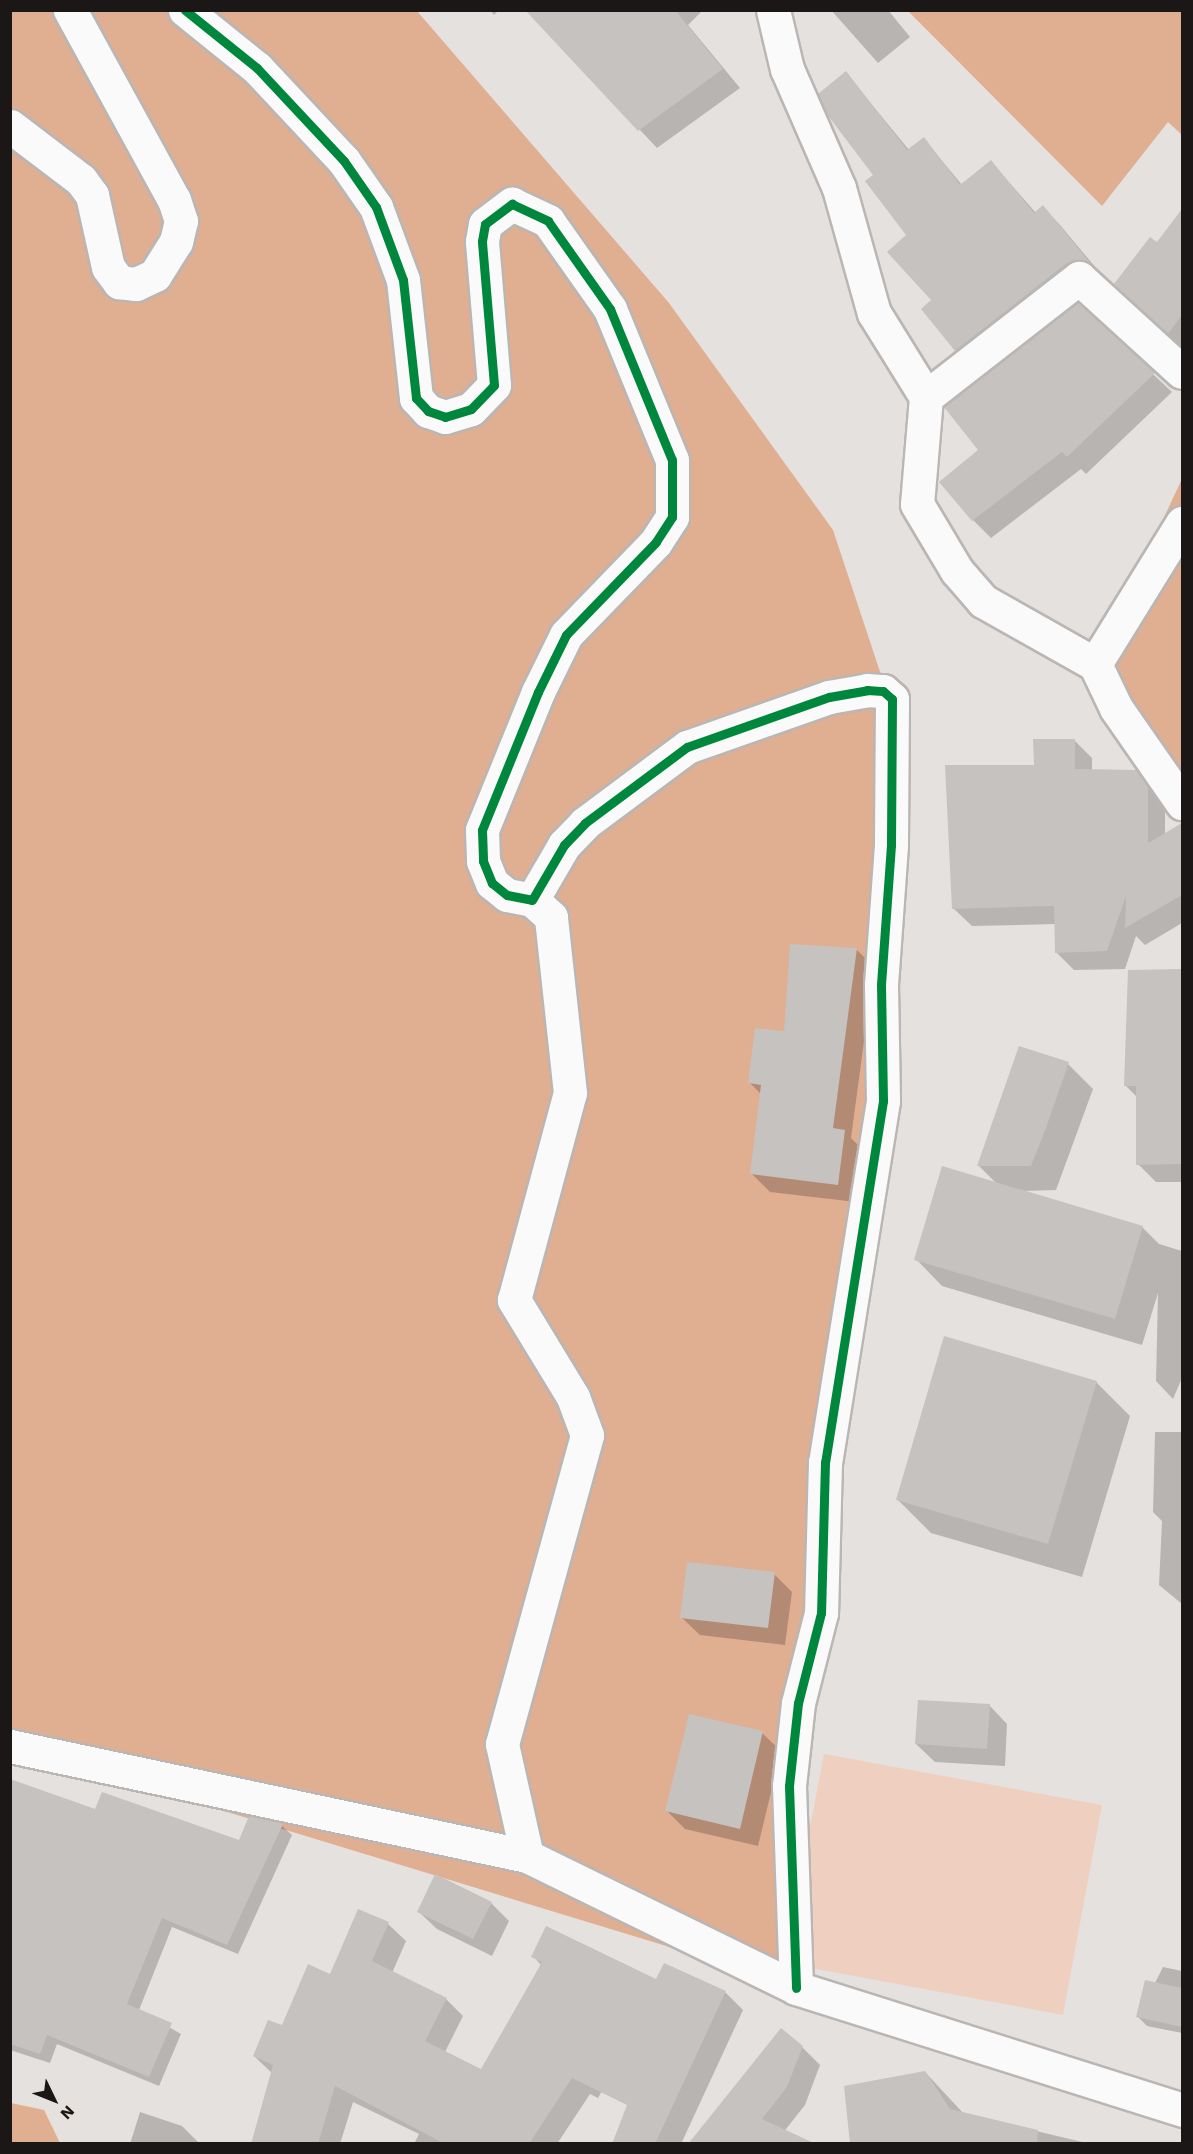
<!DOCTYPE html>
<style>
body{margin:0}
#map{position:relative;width:1193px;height:2154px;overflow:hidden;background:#e5e1de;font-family:"Work Sans",sans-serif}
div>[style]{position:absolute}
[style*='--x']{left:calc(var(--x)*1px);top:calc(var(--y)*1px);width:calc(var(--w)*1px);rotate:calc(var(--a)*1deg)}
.green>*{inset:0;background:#efd0c0}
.forest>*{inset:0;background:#e0ae91}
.shadow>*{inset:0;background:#0003}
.building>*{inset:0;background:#c5c2bf}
.roads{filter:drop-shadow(2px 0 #bab6b4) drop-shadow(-2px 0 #bab6b4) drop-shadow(0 2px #bab6b4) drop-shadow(0 -2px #bab6b4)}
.minor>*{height:33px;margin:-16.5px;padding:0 16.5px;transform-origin:16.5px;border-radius:16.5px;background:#fbfafa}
.cycleway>*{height:9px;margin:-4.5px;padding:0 4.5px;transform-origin:4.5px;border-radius:4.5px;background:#00873e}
span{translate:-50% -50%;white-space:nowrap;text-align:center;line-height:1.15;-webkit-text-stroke:6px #e8e0db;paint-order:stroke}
.frame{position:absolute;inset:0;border:12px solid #1a1716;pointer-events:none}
.north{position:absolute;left:24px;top:2070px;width:60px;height:60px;-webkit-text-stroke:4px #e8e0db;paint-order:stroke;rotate:133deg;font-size:16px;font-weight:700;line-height:24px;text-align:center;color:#1a1716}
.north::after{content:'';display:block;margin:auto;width:21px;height:27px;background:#1a1716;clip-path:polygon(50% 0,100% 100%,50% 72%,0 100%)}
</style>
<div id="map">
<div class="green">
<div style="clip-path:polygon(824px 1754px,1102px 1805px,1063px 2015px,784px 1963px)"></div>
</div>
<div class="forest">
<div style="clip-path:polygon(10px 11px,417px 11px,669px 303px,833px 530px,893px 711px,890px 958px,781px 1981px,11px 1746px)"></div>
<div style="clip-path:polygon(908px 11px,1182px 11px,1182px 135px,1168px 122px,1102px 206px)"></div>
<div style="clip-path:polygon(1182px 479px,1182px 821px,1095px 664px)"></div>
<div style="clip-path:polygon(11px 2103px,44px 2110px,60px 2143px,11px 2143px)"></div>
</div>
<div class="shadow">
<div style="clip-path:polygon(490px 10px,499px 10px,494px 15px)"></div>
<div style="clip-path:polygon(527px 10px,703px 10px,688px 25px,740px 88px,657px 148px)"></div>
<div style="clip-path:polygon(831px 10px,888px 10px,910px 37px,878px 63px)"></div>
<div style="clip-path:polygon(846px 73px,909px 150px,924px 139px,962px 185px,991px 162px,1036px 213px,1043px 207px,1060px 225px,1106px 280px,973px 367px,956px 350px,908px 235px,875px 175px)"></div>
<div style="clip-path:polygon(1182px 212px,1182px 347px,1134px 302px,1157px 244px)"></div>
<div style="clip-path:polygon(1078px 304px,1172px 392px,1086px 474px,1081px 469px,991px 538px,973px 520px)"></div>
<div style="clip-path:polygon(1074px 740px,1092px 758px,1092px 771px,1135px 771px,1154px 790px,1165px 806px,1165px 834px,1182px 824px,1182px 923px,1145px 945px,1136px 936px,1125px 969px,1074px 970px,1056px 952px,1056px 924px,972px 926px,953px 908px,1035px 766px)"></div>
<div style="clip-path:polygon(856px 949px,874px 967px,851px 1138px,862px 1149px,856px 1202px,770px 1192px,752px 1174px,761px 1094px,750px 1083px)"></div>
<div style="clip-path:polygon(1182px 970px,1182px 1182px,1156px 1182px,1138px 1164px,1138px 1098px,1125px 1085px,1130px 971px)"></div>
<div style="clip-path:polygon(1068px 1064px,1093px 1089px,1056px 1190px,1023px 1191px,1142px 1227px,1159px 1244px,1182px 1251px,1182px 1378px,1173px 1399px,1156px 1381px,1158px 1293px,1142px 1345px,942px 1286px,916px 1259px,997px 1184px,979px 1166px)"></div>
<div style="clip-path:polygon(1096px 1382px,1130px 1416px,1082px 1577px,931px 1533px,897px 1499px)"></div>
<div style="clip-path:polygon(1155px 1432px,1182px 1432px,1182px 1604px,1159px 1585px,1162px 1521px,1153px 1512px)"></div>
<div style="clip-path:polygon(774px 1574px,792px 1592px,785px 1645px,700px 1635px,681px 1617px)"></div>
<div style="clip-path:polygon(989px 1705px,1007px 1724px,1005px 1766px,935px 1762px,916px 1744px)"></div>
<div style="clip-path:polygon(762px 1733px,781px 1751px,758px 1846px,685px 1829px,667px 1811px)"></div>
<div style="clip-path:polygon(10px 1780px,96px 1811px,240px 1841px,282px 1826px,292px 1835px,238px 1954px,172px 1927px,139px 2010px,181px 2034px,159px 2086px,57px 2044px,50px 2063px,10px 2050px)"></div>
<div style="clip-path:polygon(491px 1903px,509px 1921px,492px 1956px,437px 1929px,418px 1911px)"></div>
<div style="clip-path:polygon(388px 1924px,406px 1941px,392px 1973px,446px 1999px,463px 2016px,445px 2052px,482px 2071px,542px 1966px,533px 1956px,658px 1991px,598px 2098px,590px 2094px,557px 2144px,414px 2144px,419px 2134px,353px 2102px,340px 2144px,254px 2144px,273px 2074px,254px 2056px)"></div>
<div style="clip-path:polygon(1163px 1967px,1182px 1971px,1182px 2033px,1147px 2026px,1138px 2017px)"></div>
<div style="clip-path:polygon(678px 1971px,726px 1993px,743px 2010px,681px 2144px,614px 2144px)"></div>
<div style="clip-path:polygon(802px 2047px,820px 2065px,805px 2105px,782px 2134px,689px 2144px)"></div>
<div style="clip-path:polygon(925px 2072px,964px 2114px,1091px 2144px,852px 2144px)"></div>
<div style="clip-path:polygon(140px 2112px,182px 2126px,200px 2144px,130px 2144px)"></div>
</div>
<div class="building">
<div style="clip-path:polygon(525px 10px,675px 10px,723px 69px,638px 131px)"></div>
<div style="clip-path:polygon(846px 71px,907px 150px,924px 137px,960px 185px,991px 160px,1034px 213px,1043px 205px,1091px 264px,1067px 263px,955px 351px,921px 309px,931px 300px,887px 252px,906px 235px,865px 181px,873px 175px,829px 117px,818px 94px)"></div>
<div style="clip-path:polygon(1182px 209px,1182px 315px,1168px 334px,1114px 284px,1150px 237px,1157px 242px)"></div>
<div style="clip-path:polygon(1078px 303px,1155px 373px,1067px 457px,1062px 452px,972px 521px,939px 482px,978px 450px,944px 407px)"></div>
<div style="clip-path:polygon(1033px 739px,1075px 739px,1075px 769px,1136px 770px,1148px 786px,1148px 843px,1182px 823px,1182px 895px,1125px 928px,1126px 896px,1107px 951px,1055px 953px,1054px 906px,952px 909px,945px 765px,1034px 765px)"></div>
<div style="clip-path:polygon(790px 944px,857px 948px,833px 1128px,845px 1130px,838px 1185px,750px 1174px,761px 1085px,748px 1083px,755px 1028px,784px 1031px)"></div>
<div style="clip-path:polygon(1182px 969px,1182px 1164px,1136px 1165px,1136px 1086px,1124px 1086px,1128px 970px)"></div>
<div style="clip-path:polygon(1019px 1046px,1069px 1062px,1046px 1128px,1031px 1166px,977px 1166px)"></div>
<div style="clip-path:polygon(942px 1166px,1143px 1226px,1115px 1319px,914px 1260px)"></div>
<div style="clip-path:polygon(944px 1336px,1097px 1381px,1048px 1544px,896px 1500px)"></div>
<div style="clip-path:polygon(687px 1562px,775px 1572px,768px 1628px,680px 1618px)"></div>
<div style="clip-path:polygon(918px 1700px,990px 1704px,987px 1749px,915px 1744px)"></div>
<div style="clip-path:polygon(689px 1714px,763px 1731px,740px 1829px,665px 1811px)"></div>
<div style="clip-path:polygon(10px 1779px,95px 1809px,102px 1792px,239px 1840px,249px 1816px,283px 1824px,227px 1945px,162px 1918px,127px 2004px,172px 2023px,149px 2077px,47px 2035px,40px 2054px,10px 2044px)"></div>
<div style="clip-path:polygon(435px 1874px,492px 1902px,473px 1939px,417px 1912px)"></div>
<div style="clip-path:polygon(358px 1909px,389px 1922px,372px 1961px,447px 1998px,425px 2041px,481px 2069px,542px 1962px,531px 1957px,546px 1926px,656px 1979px,664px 1963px,726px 1991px,655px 2144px,612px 2144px,627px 2105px,572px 2078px,529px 2144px,445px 2144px,335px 2086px,318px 2144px,251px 2144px,273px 2065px,253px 2056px,268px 2020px,282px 2025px,308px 1964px,330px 1974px)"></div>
<div style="clip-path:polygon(1145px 1980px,1182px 1988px,1182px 2027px,1136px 2017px)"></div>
<div style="clip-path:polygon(781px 2028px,803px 2046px,787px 2087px,762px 2119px,816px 2144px,688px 2144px)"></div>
<div style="clip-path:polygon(925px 2071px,950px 2109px,1038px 2130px,1037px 2144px,850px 2144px,844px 2086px)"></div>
</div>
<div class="roads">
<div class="minor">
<div style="--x:185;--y:10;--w:92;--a:38.9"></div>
<div style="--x:257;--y:68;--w:127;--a:46.9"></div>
<div style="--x:344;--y:161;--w:56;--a:55.2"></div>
<div style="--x:376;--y:207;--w:78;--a:69.7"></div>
<div style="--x:403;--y:280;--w:119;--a:83.7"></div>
<div style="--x:416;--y:398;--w:18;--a:47"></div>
<div style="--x:428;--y:411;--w:18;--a:19"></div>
<div style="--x:445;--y:417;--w:27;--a:-17"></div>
<div style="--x:471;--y:409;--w:33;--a:-46"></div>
<div style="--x:494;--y:385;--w:144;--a:-94.8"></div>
<div style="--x:482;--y:241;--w:17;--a:-80"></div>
<div style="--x:485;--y:224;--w:34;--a:-37"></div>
<div style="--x:512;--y:204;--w:40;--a:25"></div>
<div style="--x:548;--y:221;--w:108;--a:54.8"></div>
<div style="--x:610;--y:309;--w:163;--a:67.7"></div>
<div style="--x:672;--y:460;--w:57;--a:90"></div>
<div style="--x:672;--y:517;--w:30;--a:123"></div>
<div style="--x:656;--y:542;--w:129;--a:134.1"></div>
<div style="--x:566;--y:635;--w:64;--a:116.2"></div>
<div style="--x:538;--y:692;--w:149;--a:112.1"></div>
<div style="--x:482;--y:830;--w:31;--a:88"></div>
<div style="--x:483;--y:861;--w:24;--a:68"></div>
<div style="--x:492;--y:883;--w:19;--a:39"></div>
<div style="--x:507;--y:895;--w:25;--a:11"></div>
<div style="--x:532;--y:900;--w:64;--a:-59.8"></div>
<div style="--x:564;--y:845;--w:30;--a:-46"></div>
<div style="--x:585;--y:823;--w:127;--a:-36.7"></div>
<div style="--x:687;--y:747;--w:151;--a:-19.4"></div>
<div style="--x:829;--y:697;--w:39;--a:-10"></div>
<div style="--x:867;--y:690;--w:16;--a:4"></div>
<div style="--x:883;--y:691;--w:12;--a:42"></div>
<div style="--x:892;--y:699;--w:146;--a:90.4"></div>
<div style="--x:891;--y:845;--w:140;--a:94.1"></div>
<div style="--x:881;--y:985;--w:116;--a:89"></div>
<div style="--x:883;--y:1101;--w:366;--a:99.1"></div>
<div style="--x:825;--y:1462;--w:151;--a:91.5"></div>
<div style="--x:821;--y:1613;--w:93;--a:104.3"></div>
<div style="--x:798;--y:1703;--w:83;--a:96.2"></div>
<div style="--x:789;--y:1786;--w:202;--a:88"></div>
<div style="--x:773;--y:10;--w:61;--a:76.7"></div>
<div style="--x:787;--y:69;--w:130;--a:66.4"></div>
<div style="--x:839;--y:188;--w:130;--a:74.4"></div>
<div style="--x:874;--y:313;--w:99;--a:58.2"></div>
<div style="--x:926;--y:397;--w:107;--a:94.8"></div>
<div style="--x:917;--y:504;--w:78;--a:59.2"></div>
<div style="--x:957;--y:571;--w:40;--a:49"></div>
<div style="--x:983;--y:601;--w:129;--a:29.4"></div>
<div style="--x:1095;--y:664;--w:49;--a:64.5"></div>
<div style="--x:1116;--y:708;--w:116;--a:55.2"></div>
<div style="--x:10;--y:126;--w:89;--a:37.3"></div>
<div style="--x:81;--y:180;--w:19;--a:54"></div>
<div style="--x:92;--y:195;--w:74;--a:77.5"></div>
<div style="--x:108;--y:267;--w:19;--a:54"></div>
<div style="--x:119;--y:282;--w:17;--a:7"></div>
<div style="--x:136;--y:284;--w:21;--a:-25"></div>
<div style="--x:155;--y:275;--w:39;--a:-58"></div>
<div style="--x:176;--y:242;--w:22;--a:-77"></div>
<div style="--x:181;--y:221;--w:22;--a:-108"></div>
<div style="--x:174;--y:200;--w:217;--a:-118.7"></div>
<div style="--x:926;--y:397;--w:194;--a:-37.9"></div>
<div style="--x:1079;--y:278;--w:139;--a:42.4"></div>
<div style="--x:1095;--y:664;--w:166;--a:-58.3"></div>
<div style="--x:10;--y:1746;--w:529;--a:12.01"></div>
<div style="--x:527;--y:1856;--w:300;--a:26.1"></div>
<div style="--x:796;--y:1988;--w:405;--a:17.5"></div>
<div style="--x:527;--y:1856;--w:115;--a:-102.6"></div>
<div style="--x:502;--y:1744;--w:320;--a:-74.6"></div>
<div style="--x:587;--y:1435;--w:40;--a:-110.2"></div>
<div style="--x:573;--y:1397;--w:114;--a:-121.3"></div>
<div style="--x:514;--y:1300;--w:214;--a:-74.9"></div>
<div style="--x:570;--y:1093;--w:177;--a:-96.2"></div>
<div style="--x:551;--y:917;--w:25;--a:-138"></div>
</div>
</div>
<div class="cycleway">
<div style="--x:185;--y:10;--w:92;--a:38.9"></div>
<div style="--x:257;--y:68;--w:127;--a:46.9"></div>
<div style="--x:344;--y:161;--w:56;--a:55.2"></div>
<div style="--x:376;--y:207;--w:78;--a:69.7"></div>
<div style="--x:403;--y:280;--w:119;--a:83.7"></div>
<div style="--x:416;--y:398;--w:18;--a:47"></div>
<div style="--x:428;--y:411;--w:18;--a:19"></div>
<div style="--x:445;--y:417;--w:27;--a:-17"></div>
<div style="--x:471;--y:409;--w:33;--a:-46"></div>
<div style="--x:494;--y:385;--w:144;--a:-94.8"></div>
<div style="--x:482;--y:241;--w:17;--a:-80"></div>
<div style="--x:485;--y:224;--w:34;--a:-37"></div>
<div style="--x:512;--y:204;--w:40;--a:25"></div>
<div style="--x:548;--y:221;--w:108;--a:54.8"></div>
<div style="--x:610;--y:309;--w:163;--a:67.7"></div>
<div style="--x:672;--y:460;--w:57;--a:90"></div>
<div style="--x:672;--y:517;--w:30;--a:123"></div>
<div style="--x:656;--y:542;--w:129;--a:134.1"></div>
<div style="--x:566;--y:635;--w:64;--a:116.2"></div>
<div style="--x:538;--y:692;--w:149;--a:112.1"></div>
<div style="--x:482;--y:830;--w:31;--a:88"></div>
<div style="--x:483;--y:861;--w:24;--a:68"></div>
<div style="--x:492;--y:883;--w:19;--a:39"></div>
<div style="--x:507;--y:895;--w:25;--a:11"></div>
<div style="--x:532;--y:900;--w:64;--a:-59.8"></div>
<div style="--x:564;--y:845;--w:30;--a:-46"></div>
<div style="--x:585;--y:823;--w:127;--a:-36.7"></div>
<div style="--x:687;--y:747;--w:151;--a:-19.4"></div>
<div style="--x:829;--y:697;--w:39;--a:-10"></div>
<div style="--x:867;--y:690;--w:16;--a:4"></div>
<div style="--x:883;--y:691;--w:12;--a:42"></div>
<div style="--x:892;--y:699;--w:146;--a:90.4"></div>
<div style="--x:891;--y:845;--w:140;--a:94.1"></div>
<div style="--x:881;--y:985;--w:116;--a:89"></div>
<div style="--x:883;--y:1101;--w:366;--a:99.1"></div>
<div style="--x:825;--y:1462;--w:151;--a:91.5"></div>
<div style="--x:821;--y:1613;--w:93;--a:104.3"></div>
<div style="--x:798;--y:1703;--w:83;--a:96.2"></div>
<div style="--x:789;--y:1786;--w:202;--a:88"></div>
</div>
<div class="frame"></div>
<div class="north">N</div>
</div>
